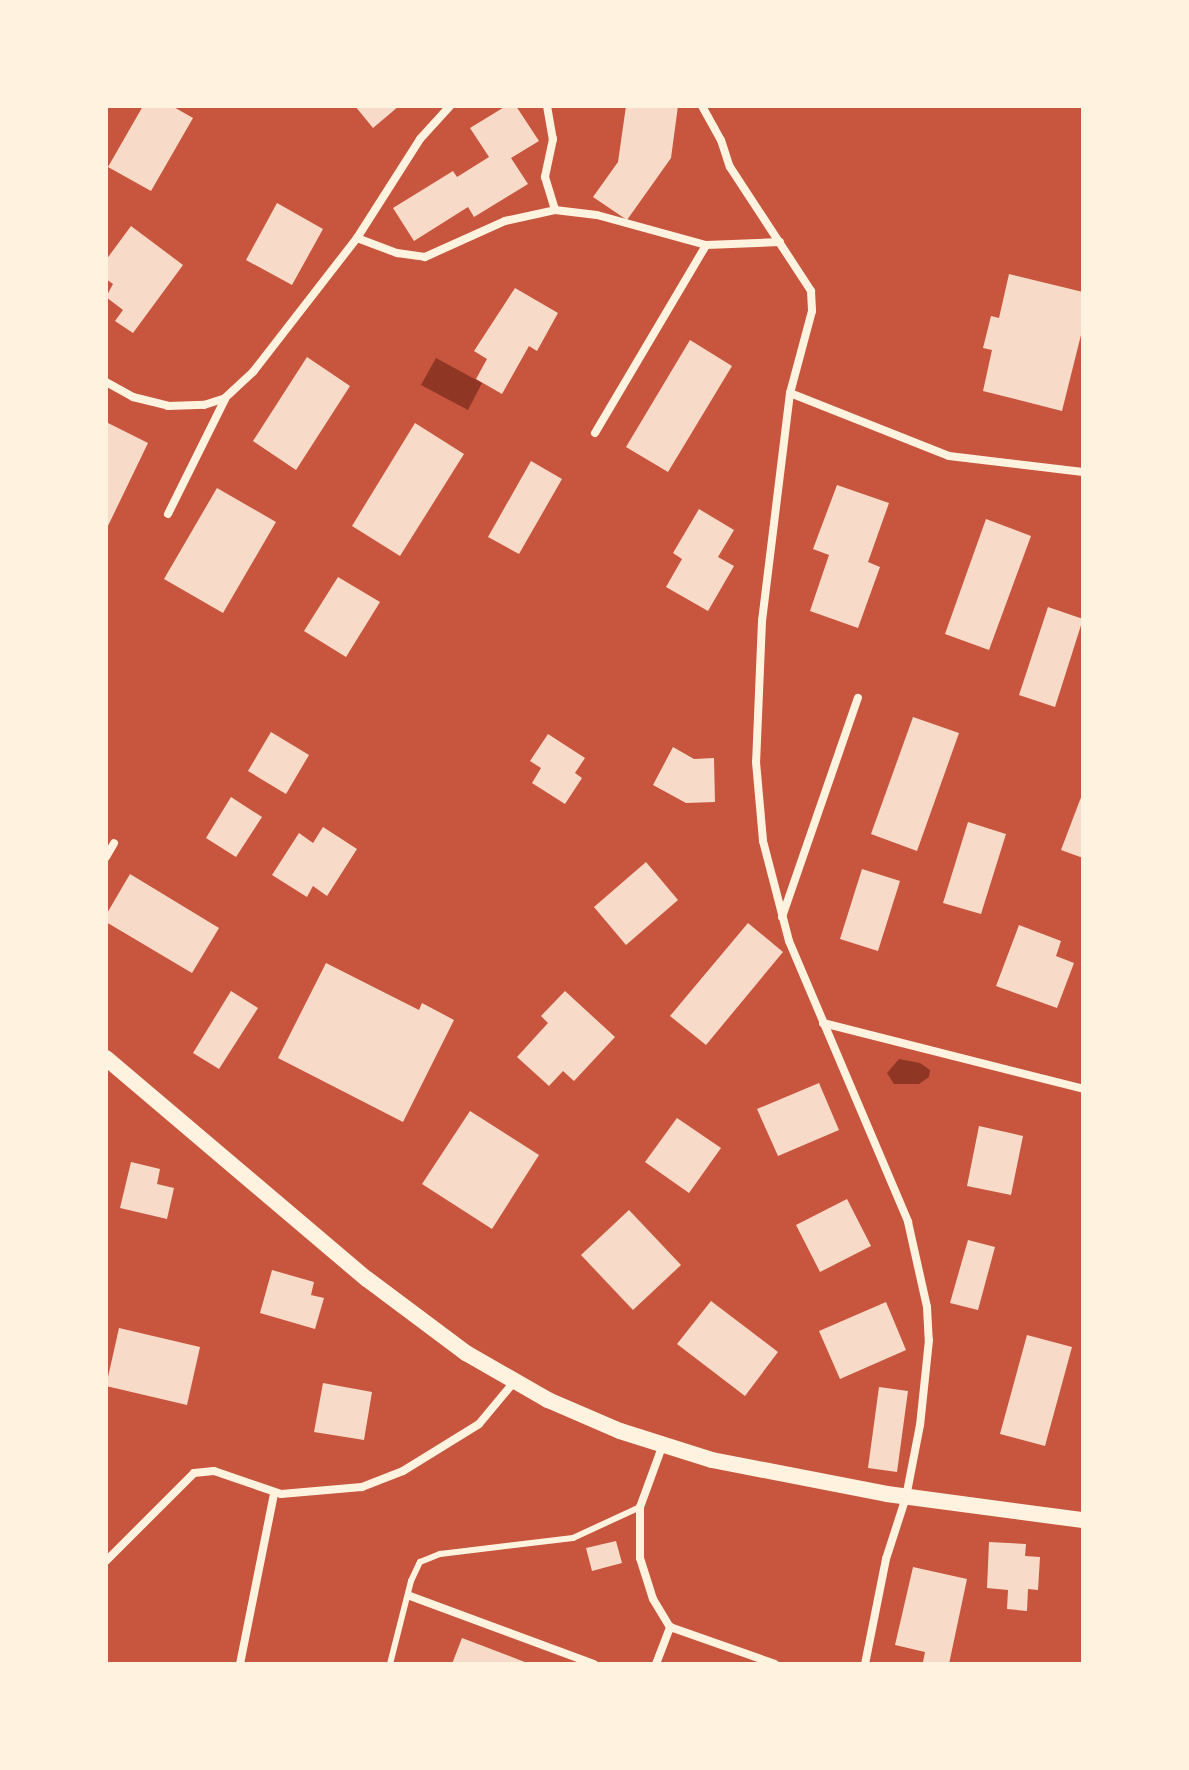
<!DOCTYPE html>
<style>
body{margin:0}
#map{position:relative;width:1189px;height:1770px;overflow:hidden;background:#c8553d;font-family:Karla,sans-serif}
div>[style]{position:absolute}
[style*='--x']{left:calc(var(--x)*1px);top:calc(var(--y)*1px);width:calc(var(--w)*1px);rotate:calc(var(--a)*1deg)}
.water>*{inset:0;background:#8f3625}
.building>*{inset:0;background:#f7dbc8}
.service>*{height:6px;margin:-3px;padding:0 3px;transform-origin:3px;border-radius:3px;background:#fff3e0}
.minor>*{height:8px;margin:-4px;padding:0 4px;transform-origin:4px;border-radius:4px;background:#fff3e0}
.secondary>*{height:16px;margin:-8px;padding:0 8px;transform-origin:8px;border-radius:8px;background:#fff3e0}
span{translate:-50% -50%;white-space:nowrap;text-align:center;line-height:1.15;-webkit-text-stroke:6px #fff3e0;paint-order:stroke}
.frame{position:absolute;inset:0;border:108px solid #fff3e0;pointer-events:none}
</style>
<div id="map">
<div class="water">
<div style="clip-path:polygon(436px 358px,482px 383px,468px 410px,421px 385px)"></div>
<div style="clip-path:polygon(899px 1059px,920px 1063px,930px 1070px,929px 1077px,919px 1084px,894px 1084px,887px 1073px)"></div>
</div>
<div class="building">
<div style="clip-path:polygon(143px 106px,172px 106px,193px 118px,151px 191px,108px 167px)"></div>
<div style="clip-path:polygon(355px 106px,399px 106px,373px 128px)"></div>
<div style="clip-path:polygon(506px 106px,516px 106px,539px 141px,511px 158px,528px 184px,474px 217px,468px 207px,414px 241px,393px 208px,453px 171px,457px 177px,489px 157px,470px 128px)"></div>
<div style="clip-path:polygon(626px 106px,678px 106px,671px 158px,627px 220px,593px 197px,618px 162px)"></div>
<div style="clip-path:polygon(277px 203px,323px 229px,292px 285px,246px 260px)"></div>
<div style="clip-path:polygon(131px 226px,183px 265px,133px 333px,115px 321px,123px 310px,106px 297px,113px 284px,106px 279px,106px 260px)"></div>
<div style="clip-path:polygon(1009px 274px,1083px 292px,1083px 327px,1062px 411px,983px 391px,992px 350px,983px 348px,991px 316px,999px 318px)"></div>
<div style="clip-path:polygon(515px 288px,558px 313px,537px 351px,529px 346px,502px 394px,476px 379px,487px 359px,474px 351px)"></div>
<div style="clip-path:polygon(690px 340px,732px 366px,668px 472px,626px 447px)"></div>
<div style="clip-path:polygon(307px 357px,350px 386px,296px 470px,253px 441px)"></div>
<div style="clip-path:polygon(106px 422px,148px 443px,106px 530px)"></div>
<div style="clip-path:polygon(415px 423px,464px 454px,400px 556px,352px 526px)"></div>
<div style="clip-path:polygon(531px 461px,562px 479px,519px 554px,488px 537px)"></div>
<div style="clip-path:polygon(837px 485px,889px 503px,868px 562px,880px 567px,858px 628px,810px 611px,829px 555px,813px 549px)"></div>
<div style="clip-path:polygon(217px 488px,276px 522px,223px 613px,164px 579px)"></div>
<div style="clip-path:polygon(699px 509px,734px 530px,718px 557px,734px 566px,708px 611px,666px 587px,682px 559px,673px 553px)"></div>
<div style="clip-path:polygon(986px 519px,1031px 536px,989px 650px,945px 634px)"></div>
<div style="clip-path:polygon(338px 577px,380px 602px,346px 657px,304px 631px)"></div>
<div style="clip-path:polygon(1048px 607px,1083px 619px,1055px 707px,1019px 695px)"></div>
<div style="clip-path:polygon(913px 717px,959px 733px,917px 851px,871px 834px)"></div>
<div style="clip-path:polygon(271px 732px,309px 755px,286px 794px,248px 771px)"></div>
<div style="clip-path:polygon(548px 734px,585px 758px,575px 773px,582px 778px,565px 804px,532px 783px,541px 768px,530px 761px)"></div>
<div style="clip-path:polygon(673px 747px,694px 759px,714px 758px,715px 802px,686px 803px,653px 785px)"></div>
<div style="clip-path:polygon(1083px 792px,1083px 858px,1061px 850px)"></div>
<div style="clip-path:polygon(231px 797px,262px 817px,236px 857px,206px 838px)"></div>
<div style="clip-path:polygon(968px 822px,1006px 834px,981px 914px,943px 903px)"></div>
<div style="clip-path:polygon(323px 827px,357px 849px,327px 896px,313px 886px,307px 897px,272px 875px,299px 833px,313px 843px)"></div>
<div style="clip-path:polygon(646px 862px,678px 900px,626px 945px,594px 907px)"></div>
<div style="clip-path:polygon(862px 869px,900px 881px,878px 951px,840px 939px)"></div>
<div style="clip-path:polygon(130px 874px,219px 928px,192px 973px,106px 922px,106px 915px)"></div>
<div style="clip-path:polygon(748px 923px,783px 952px,706px 1045px,670px 1016px)"></div>
<div style="clip-path:polygon(1019px 925px,1061px 941px,1056px 956px,1074px 963px,1057px 1008px,996px 986px)"></div>
<div style="clip-path:polygon(326px 963px,419px 1010px,422px 1003px,454px 1020px,403px 1122px,278px 1058px)"></div>
<div style="clip-path:polygon(231px 991px,258px 1008px,219px 1069px,193px 1053px)"></div>
<div style="clip-path:polygon(565px 991px,615px 1037px,574px 1081px,563px 1071px,549px 1086px,517px 1057px,548px 1023px,541px 1016px)"></div>
<div style="clip-path:polygon(819px 1083px,839px 1130px,778px 1156px,757px 1109px)"></div>
<div style="clip-path:polygon(470px 1111px,539px 1155px,492px 1229px,422px 1184px)"></div>
<div style="clip-path:polygon(677px 1118px,721px 1148px,689px 1193px,645px 1162px)"></div>
<div style="clip-path:polygon(979px 1126px,1023px 1136px,1011px 1195px,967px 1186px)"></div>
<div style="clip-path:polygon(131px 1162px,160px 1169px,157px 1184px,174px 1188px,167px 1219px,120px 1208px)"></div>
<div style="clip-path:polygon(847px 1199px,871px 1246px,820px 1272px,796px 1225px)"></div>
<div style="clip-path:polygon(629px 1210px,681px 1265px,633px 1310px,581px 1255px)"></div>
<div style="clip-path:polygon(968px 1240px,995px 1247px,978px 1310px,950px 1303px)"></div>
<div style="clip-path:polygon(272px 1270px,314px 1282px,311px 1295px,324px 1298px,315px 1329px,260px 1313px)"></div>
<div style="clip-path:polygon(711px 1301px,778px 1352px,745px 1396px,677px 1344px)"></div>
<div style="clip-path:polygon(886px 1302px,906px 1350px,840px 1379px,819px 1331px)"></div>
<div style="clip-path:polygon(119px 1328px,200px 1347px,187px 1405px,106px 1386px)"></div>
<div style="clip-path:polygon(1027px 1335px,1072px 1347px,1045px 1446px,1000px 1434px)"></div>
<div style="clip-path:polygon(323px 1383px,372px 1392px,364px 1440px,314px 1432px)"></div>
<div style="clip-path:polygon(879px 1387px,908px 1391px,897px 1472px,868px 1468px)"></div>
<div style="clip-path:polygon(616px 1541px,622px 1563px,592px 1571px,586px 1548px)"></div>
<div style="clip-path:polygon(989px 1542px,1026px 1544px,1025px 1556px,1040px 1557px,1038px 1590px,1028px 1589px,1027px 1611px,1007px 1609px,1008px 1590px,987px 1588px)"></div>
<div style="clip-path:polygon(913px 1567px,967px 1579px,949px 1664px,923px 1662px,925px 1652px,895px 1645px)"></div>
<div style="clip-path:polygon(462px 1638px,530px 1664px,452px 1664px)"></div>
</div>
<div class="service">
<div style="--x:390;--y:1664;--w:86;--a:-75.8"></div>
<div style="--x:411;--y:1581;--w:21;--a:-65"></div>
<div style="--x:420;--y:1562;--w:22;--a:-22"></div>
<div style="--x:440;--y:1554;--w:134;--a:-6.9"></div>
<div style="--x:573;--y:1538;--w:74;--a:-24.8"></div>
</div>
<div class="minor">
<div style="--x:547;--y:106;--w:34;--a:80"></div>
<div style="--x:553;--y:139;--w:39;--a:102"></div>
<div style="--x:545;--y:177;--w:34;--a:73"></div>
<div style="--x:702;--y:106;--w:39;--a:61"></div>
<div style="--x:721;--y:140;--w:28;--a:72"></div>
<div style="--x:730;--y:167;--w:148;--a:56.8"></div>
<div style="--x:811;--y:291;--w:20;--a:87"></div>
<div style="--x:812;--y:311;--w:85;--a:105"></div>
<div style="--x:790;--y:393;--w:230;--a:97"></div>
<div style="--x:762;--y:621;--w:141;--a:92.4"></div>
<div style="--x:756;--y:762;--w:79;--a:84.9"></div>
<div style="--x:763;--y:841;--w:103;--a:75.4"></div>
<div style="--x:789;--y:941;--w:305;--a:67"></div>
<div style="--x:908;--y:1222;--w:87;--a:77.4"></div>
<div style="--x:927;--y:1307;--w:33;--a:87"></div>
<div style="--x:929;--y:1340;--w:85;--a:96"></div>
<div style="--x:920;--y:1425;--w:73;--a:101"></div>
<div style="--x:906;--y:1497;--w:65;--a:107.9"></div>
<div style="--x:886;--y:1559;--w:107;--a:101.3"></div>
<div style="--x:357;--y:238;--w:43;--a:20.6"></div>
<div style="--x:397;--y:253;--w:28;--a:8"></div>
<div style="--x:425;--y:257;--w:88;--a:-24.2"></div>
<div style="--x:505;--y:221;--w:51;--a:-12.4"></div>
<div style="--x:555;--y:210;--w:42;--a:6.8"></div>
<div style="--x:597;--y:215;--w:113;--a:15.4"></div>
<div style="--x:706;--y:245;--w:74;--a:-2.3"></div>
<div style="--x:106;--y:382;--w:31;--a:29"></div>
<div style="--x:133;--y:397;--w:36;--a:14"></div>
<div style="--x:168;--y:406;--w:36;--a:-2"></div>
<div style="--x:204;--y:405;--w:22;--a:-18"></div>
<div style="--x:225;--y:398;--w:38;--a:-43"></div>
<div style="--x:253;--y:372;--w:170;--a:-52.2"></div>
<div style="--x:357;--y:238;--w:117;--a:-57.5"></div>
<div style="--x:420;--y:139;--w:45;--a:-47.7"></div>
<div style="--x:790;--y:393;--w:171;--a:21.6"></div>
<div style="--x:949;--y:456;--w:135;--a:6.8"></div>
<div style="--x:595;--y:433;--w:218;--a:-59.4"></div>
<div style="--x:168;--y:514;--w:128;--a:-63.6"></div>
<div style="--x:106;--y:857;--w:16;--a:-60"></div>
<div style="--x:782;--y:917;--w:232;--a:-70.9"></div>
<div style="--x:823;--y:1023;--w:268;--a:14.2"></div>
<div style="--x:662;--y:1447;--w:64;--a:110.1"></div>
<div style="--x:640;--y:1507;--w:51;--a:90"></div>
<div style="--x:640;--y:1558;--w:43;--a:72.4"></div>
<div style="--x:653;--y:1599;--w:33;--a:59"></div>
<div style="--x:670;--y:1627;--w:111;--a:19.4"></div>
<div style="--x:106;--y:1561;--w:124;--a:-45"></div>
<div style="--x:194;--y:1473;--w:20;--a:-6"></div>
<div style="--x:214;--y:1471;--w:71;--a:18.9"></div>
<div style="--x:281;--y:1494;--w:81;--a:-4.9"></div>
<div style="--x:362;--y:1487;--w:44;--a:-21.3"></div>
<div style="--x:403;--y:1471;--w:89;--a:-31.7"></div>
<div style="--x:479;--y:1424;--w:55;--a:-50.2"></div>
<div style="--x:410;--y:1596;--w:196;--a:20.3"></div>
<div style="--x:240;--y:1664;--w:173;--a:-78.7"></div>
<div style="--x:656;--y:1664;--w:40;--a:-69"></div>
</div>
<div class="secondary">
<div style="--x:106;--y:1058;--w:342;--a:40.3"></div>
<div style="--x:367;--y:1279;--w:124;--a:36.8"></div>
<div style="--x:466;--y:1353;--w:95;--a:29.8"></div>
<div style="--x:548;--y:1400;--w:78;--a:23.3"></div>
<div style="--x:620;--y:1431;--w:96;--a:17.5"></div>
<div style="--x:712;--y:1460;--w:178;--a:11"></div>
<div style="--x:887;--y:1494;--w:198;--a:7.6"></div>
</div>
<div class="frame"></div>
</div>
